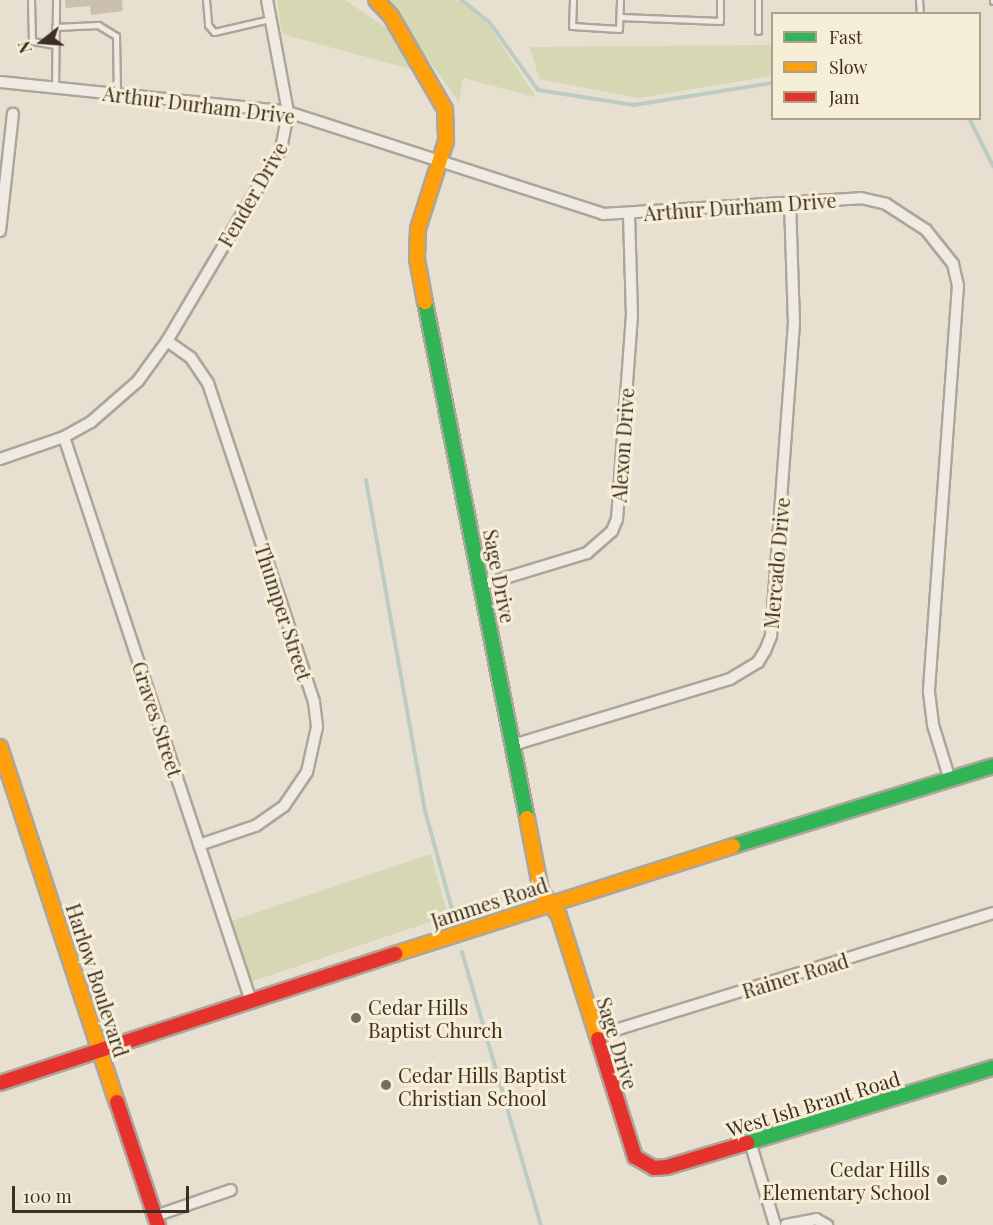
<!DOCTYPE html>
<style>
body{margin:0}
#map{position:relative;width:993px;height:1225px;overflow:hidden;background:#e7e0d1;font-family:"Playfair Display",serif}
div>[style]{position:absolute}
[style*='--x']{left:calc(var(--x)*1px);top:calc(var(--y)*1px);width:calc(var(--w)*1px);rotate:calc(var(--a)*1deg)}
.green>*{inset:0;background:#d6d7b3}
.stream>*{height:4px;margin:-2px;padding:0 2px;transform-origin:2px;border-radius:2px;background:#bcccc2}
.building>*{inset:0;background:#cbbfb2}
.roads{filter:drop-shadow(2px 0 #ada599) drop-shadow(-2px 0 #ada599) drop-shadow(0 2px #ada599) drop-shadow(0 -2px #ada599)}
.lane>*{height:5px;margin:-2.5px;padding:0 2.5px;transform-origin:2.5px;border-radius:2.5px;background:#efebe3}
.street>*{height:10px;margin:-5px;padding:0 5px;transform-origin:5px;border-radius:5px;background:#efebe3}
.fast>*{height:14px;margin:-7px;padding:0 7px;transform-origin:7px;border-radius:7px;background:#30b455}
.slow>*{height:14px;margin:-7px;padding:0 7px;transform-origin:7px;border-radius:7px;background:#ff9f0a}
.jam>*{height:14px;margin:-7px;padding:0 7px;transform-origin:7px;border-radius:7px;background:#e5322d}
.dots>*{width:16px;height:16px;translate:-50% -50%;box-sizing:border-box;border:3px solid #f7eed8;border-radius:50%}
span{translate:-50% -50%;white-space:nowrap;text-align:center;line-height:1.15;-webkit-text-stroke:6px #f7eed8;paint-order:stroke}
.street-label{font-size:20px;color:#3d2e20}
.poi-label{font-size:20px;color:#3d2e20}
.left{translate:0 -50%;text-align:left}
.right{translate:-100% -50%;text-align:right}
.legend{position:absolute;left:771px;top:12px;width:210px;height:108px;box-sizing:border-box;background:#f7eed8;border:2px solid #ada18e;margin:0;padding:8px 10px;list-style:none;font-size:18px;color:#3d2e20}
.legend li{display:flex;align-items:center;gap:12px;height:30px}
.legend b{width:30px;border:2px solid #ada18e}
.north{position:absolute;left:12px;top:12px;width:60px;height:60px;-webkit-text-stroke:4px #f7eed8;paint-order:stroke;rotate:253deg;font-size:16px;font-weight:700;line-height:24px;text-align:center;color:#3d2e20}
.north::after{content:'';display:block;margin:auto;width:21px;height:27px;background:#3d2e20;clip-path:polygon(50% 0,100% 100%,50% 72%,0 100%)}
.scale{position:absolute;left:12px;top:1186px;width:177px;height:27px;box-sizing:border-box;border:3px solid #3d2e20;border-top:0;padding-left:8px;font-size:18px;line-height:21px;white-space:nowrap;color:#3d2e20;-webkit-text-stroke:4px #f7eed8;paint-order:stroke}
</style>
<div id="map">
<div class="green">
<div style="clip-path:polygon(277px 0,345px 0,395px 34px,421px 72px,282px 34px)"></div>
<div style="clip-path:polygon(385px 0,457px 0,488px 24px,536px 97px,463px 78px,459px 102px)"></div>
<div style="clip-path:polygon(772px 45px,772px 76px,638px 98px,539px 79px,530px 47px)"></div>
<div style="clip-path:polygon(431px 854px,448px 916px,253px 981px,250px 978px,232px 921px)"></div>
</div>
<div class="stream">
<div style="--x:461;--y:0;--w:37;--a:38"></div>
<div style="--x:490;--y:23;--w:82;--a:54.4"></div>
<div style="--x:538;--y:90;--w:97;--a:8.9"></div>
<div style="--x:634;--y:105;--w:140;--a:-9.1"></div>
<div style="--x:969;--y:118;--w:54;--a:63.4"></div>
<div style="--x:366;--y:480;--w:332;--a:79.9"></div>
<div style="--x:424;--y:807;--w:110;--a:74.7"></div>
<div style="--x:462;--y:952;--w:284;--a:73.9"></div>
</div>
<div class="building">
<div style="clip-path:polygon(65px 0,122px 0,123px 11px,91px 15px,90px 6px,66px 8px)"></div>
</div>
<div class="roads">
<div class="lane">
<div style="--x:31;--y:0;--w:41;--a:88.6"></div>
<div style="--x:32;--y:41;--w:23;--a:10"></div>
<div style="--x:206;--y:0;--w:25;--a:85"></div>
<div style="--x:208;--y:25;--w:9;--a:49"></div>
<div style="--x:214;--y:32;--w:57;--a:-13.1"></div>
<div style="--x:573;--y:0;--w:26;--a:92"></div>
<div style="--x:572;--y:26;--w:47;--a:3.7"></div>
<div style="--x:619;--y:29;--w:29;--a:-88"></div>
<div style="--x:919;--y:0;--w:14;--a:86"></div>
<div style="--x:993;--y:0;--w:1;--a:90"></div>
<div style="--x:620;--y:17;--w:100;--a:2.3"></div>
<div style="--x:720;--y:21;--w:21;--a:-90"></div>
<div style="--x:55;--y:27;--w:43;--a:-2.7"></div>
<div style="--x:98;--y:25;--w:21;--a:31"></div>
<div style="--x:116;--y:36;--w:58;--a:89"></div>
<div style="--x:758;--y:31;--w:31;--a:-90"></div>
<div style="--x:55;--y:88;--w:88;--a:-89.3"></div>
</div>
<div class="street">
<div style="--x:0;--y:82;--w:290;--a:5.9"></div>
<div style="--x:288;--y:112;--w:331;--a:17.9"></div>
<div style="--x:603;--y:214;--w:258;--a:-3.5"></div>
<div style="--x:861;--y:198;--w:26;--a:13"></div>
<div style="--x:886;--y:204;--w:48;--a:33"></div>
<div style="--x:926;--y:230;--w:43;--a:51.5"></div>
<div style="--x:953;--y:264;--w:22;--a:77"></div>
<div style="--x:958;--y:285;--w:408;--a:94.1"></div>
<div style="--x:929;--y:692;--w:33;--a:83"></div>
<div style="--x:933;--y:725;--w:58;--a:72.8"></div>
<div style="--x:0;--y:231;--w:118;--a:-83.7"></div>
<div style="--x:167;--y:341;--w:29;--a:35"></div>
<div style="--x:191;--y:358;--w:30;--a:56"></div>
<div style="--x:208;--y:383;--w:336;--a:71.6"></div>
<div style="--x:314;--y:702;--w:25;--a:83"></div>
<div style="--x:317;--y:727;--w:46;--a:102.5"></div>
<div style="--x:307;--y:772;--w:41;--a:124.1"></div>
<div style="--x:284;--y:806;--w:35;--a:145"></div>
<div style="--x:255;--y:826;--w:59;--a:161.3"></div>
<div style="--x:64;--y:437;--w:594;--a:71.66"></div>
<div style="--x:0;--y:459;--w:68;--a:-19"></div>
<div style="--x:64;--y:437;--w:31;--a:-29"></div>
<div style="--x:91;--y:422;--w:62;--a:-41.1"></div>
<div style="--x:138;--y:381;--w:49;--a:-54.1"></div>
<div style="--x:167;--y:341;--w:223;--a:-59.3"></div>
<div style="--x:281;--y:149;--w:38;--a:-79"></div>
<div style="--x:288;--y:112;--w:114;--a:-100.6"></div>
<div style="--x:482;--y:585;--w:110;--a:-16.9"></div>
<div style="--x:587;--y:553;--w:33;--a:-41"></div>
<div style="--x:612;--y:531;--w:13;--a:-67"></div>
<div style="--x:617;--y:519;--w:204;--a:-85.8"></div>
<div style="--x:632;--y:316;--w:101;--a:-91.7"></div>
<div style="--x:513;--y:745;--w:227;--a:-16.9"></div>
<div style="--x:730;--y:679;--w:33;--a:-31"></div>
<div style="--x:758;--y:662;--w:13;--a:-58"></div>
<div style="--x:765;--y:651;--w:16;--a:-68"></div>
<div style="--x:771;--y:636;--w:314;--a:-85.8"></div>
<div style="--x:794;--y:323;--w:120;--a:-91.9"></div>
<div style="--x:596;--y:1036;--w:416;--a:-17.2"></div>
<div style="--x:750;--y:1142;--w:87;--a:73.2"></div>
<div style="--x:155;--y:1216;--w:80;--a:-18.9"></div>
<div style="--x:786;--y:1225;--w:31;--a:-11"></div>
<div style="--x:816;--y:1219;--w:13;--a:29"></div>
</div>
<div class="fast">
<div style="--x:425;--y:302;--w:526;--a:78.82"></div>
<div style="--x:733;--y:846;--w:272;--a:-17.1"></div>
<div style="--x:747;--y:1143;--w:257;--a:-17"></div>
</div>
<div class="slow">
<div style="--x:376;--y:0;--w:22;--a:47"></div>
<div style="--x:391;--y:16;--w:108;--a:59.9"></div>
<div style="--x:445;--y:109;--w:32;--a:88"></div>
<div style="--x:446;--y:141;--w:92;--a:107.7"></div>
<div style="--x:418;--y:229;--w:30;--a:92"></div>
<div style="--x:417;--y:259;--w:44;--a:79.5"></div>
<div style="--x:0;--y:747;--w:374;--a:71.8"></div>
<div style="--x:527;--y:818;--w:74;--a:79.1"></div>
<div style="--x:541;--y:891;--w:31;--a:54"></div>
<div style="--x:559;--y:916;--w:129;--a:72.4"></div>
<div style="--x:395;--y:954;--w:355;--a:-17.7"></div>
</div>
<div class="jam">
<div style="--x:598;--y:1039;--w:124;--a:72.6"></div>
<div style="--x:635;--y:1157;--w:22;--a:30"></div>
<div style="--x:654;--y:1168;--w:13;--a:-4"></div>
<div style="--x:667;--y:1167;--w:84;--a:-16.7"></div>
<div style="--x:0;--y:1083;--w:416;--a:-18.1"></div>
<div style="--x:117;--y:1102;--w:130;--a:71.6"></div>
</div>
</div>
<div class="dots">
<div style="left:356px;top:1018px;background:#786c5e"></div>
<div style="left:386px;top:1085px;background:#786c5e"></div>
<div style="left:942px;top:1180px;background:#786c5e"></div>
</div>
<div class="street-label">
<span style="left:199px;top:104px;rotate:7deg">Arthur Durham Drive</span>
<span style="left:252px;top:194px;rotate:-60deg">Fender Drive</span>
<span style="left:740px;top:206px;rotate:-4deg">Arthur Durham Drive</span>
<span style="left:622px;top:445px;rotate:-86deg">Alexon Drive</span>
<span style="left:776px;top:563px;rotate:-85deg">Mercado Drive</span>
<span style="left:500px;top:576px;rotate:79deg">Sage Drive</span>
<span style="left:284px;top:612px;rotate:72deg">Thumper Street</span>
<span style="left:158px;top:719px;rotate:72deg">Graves Street</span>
<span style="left:489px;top:902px;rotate:-18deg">Jammes Road</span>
<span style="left:795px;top:975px;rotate:-17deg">Rainer Road</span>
<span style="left:98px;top:980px;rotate:72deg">Harlow Boulevard</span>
<span style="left:618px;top:1043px;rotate:73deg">Sage Drive</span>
<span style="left:813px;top:1103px;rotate:-17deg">West Ish Brant Road</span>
</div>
<div class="poi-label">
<span class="left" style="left:368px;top:1018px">Cedar Hills<br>Baptist Church</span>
<span class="left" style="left:398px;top:1086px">Cedar Hills Baptist<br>Christian School</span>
<span class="right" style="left:930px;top:1180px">Cedar Hills<br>Elementary School</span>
</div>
<ul class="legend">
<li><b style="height:8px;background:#30b455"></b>Fast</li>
<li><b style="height:8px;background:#ff9f0a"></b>Slow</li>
<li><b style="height:8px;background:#e5322d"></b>Jam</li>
</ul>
<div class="north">N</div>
<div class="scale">100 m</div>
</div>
